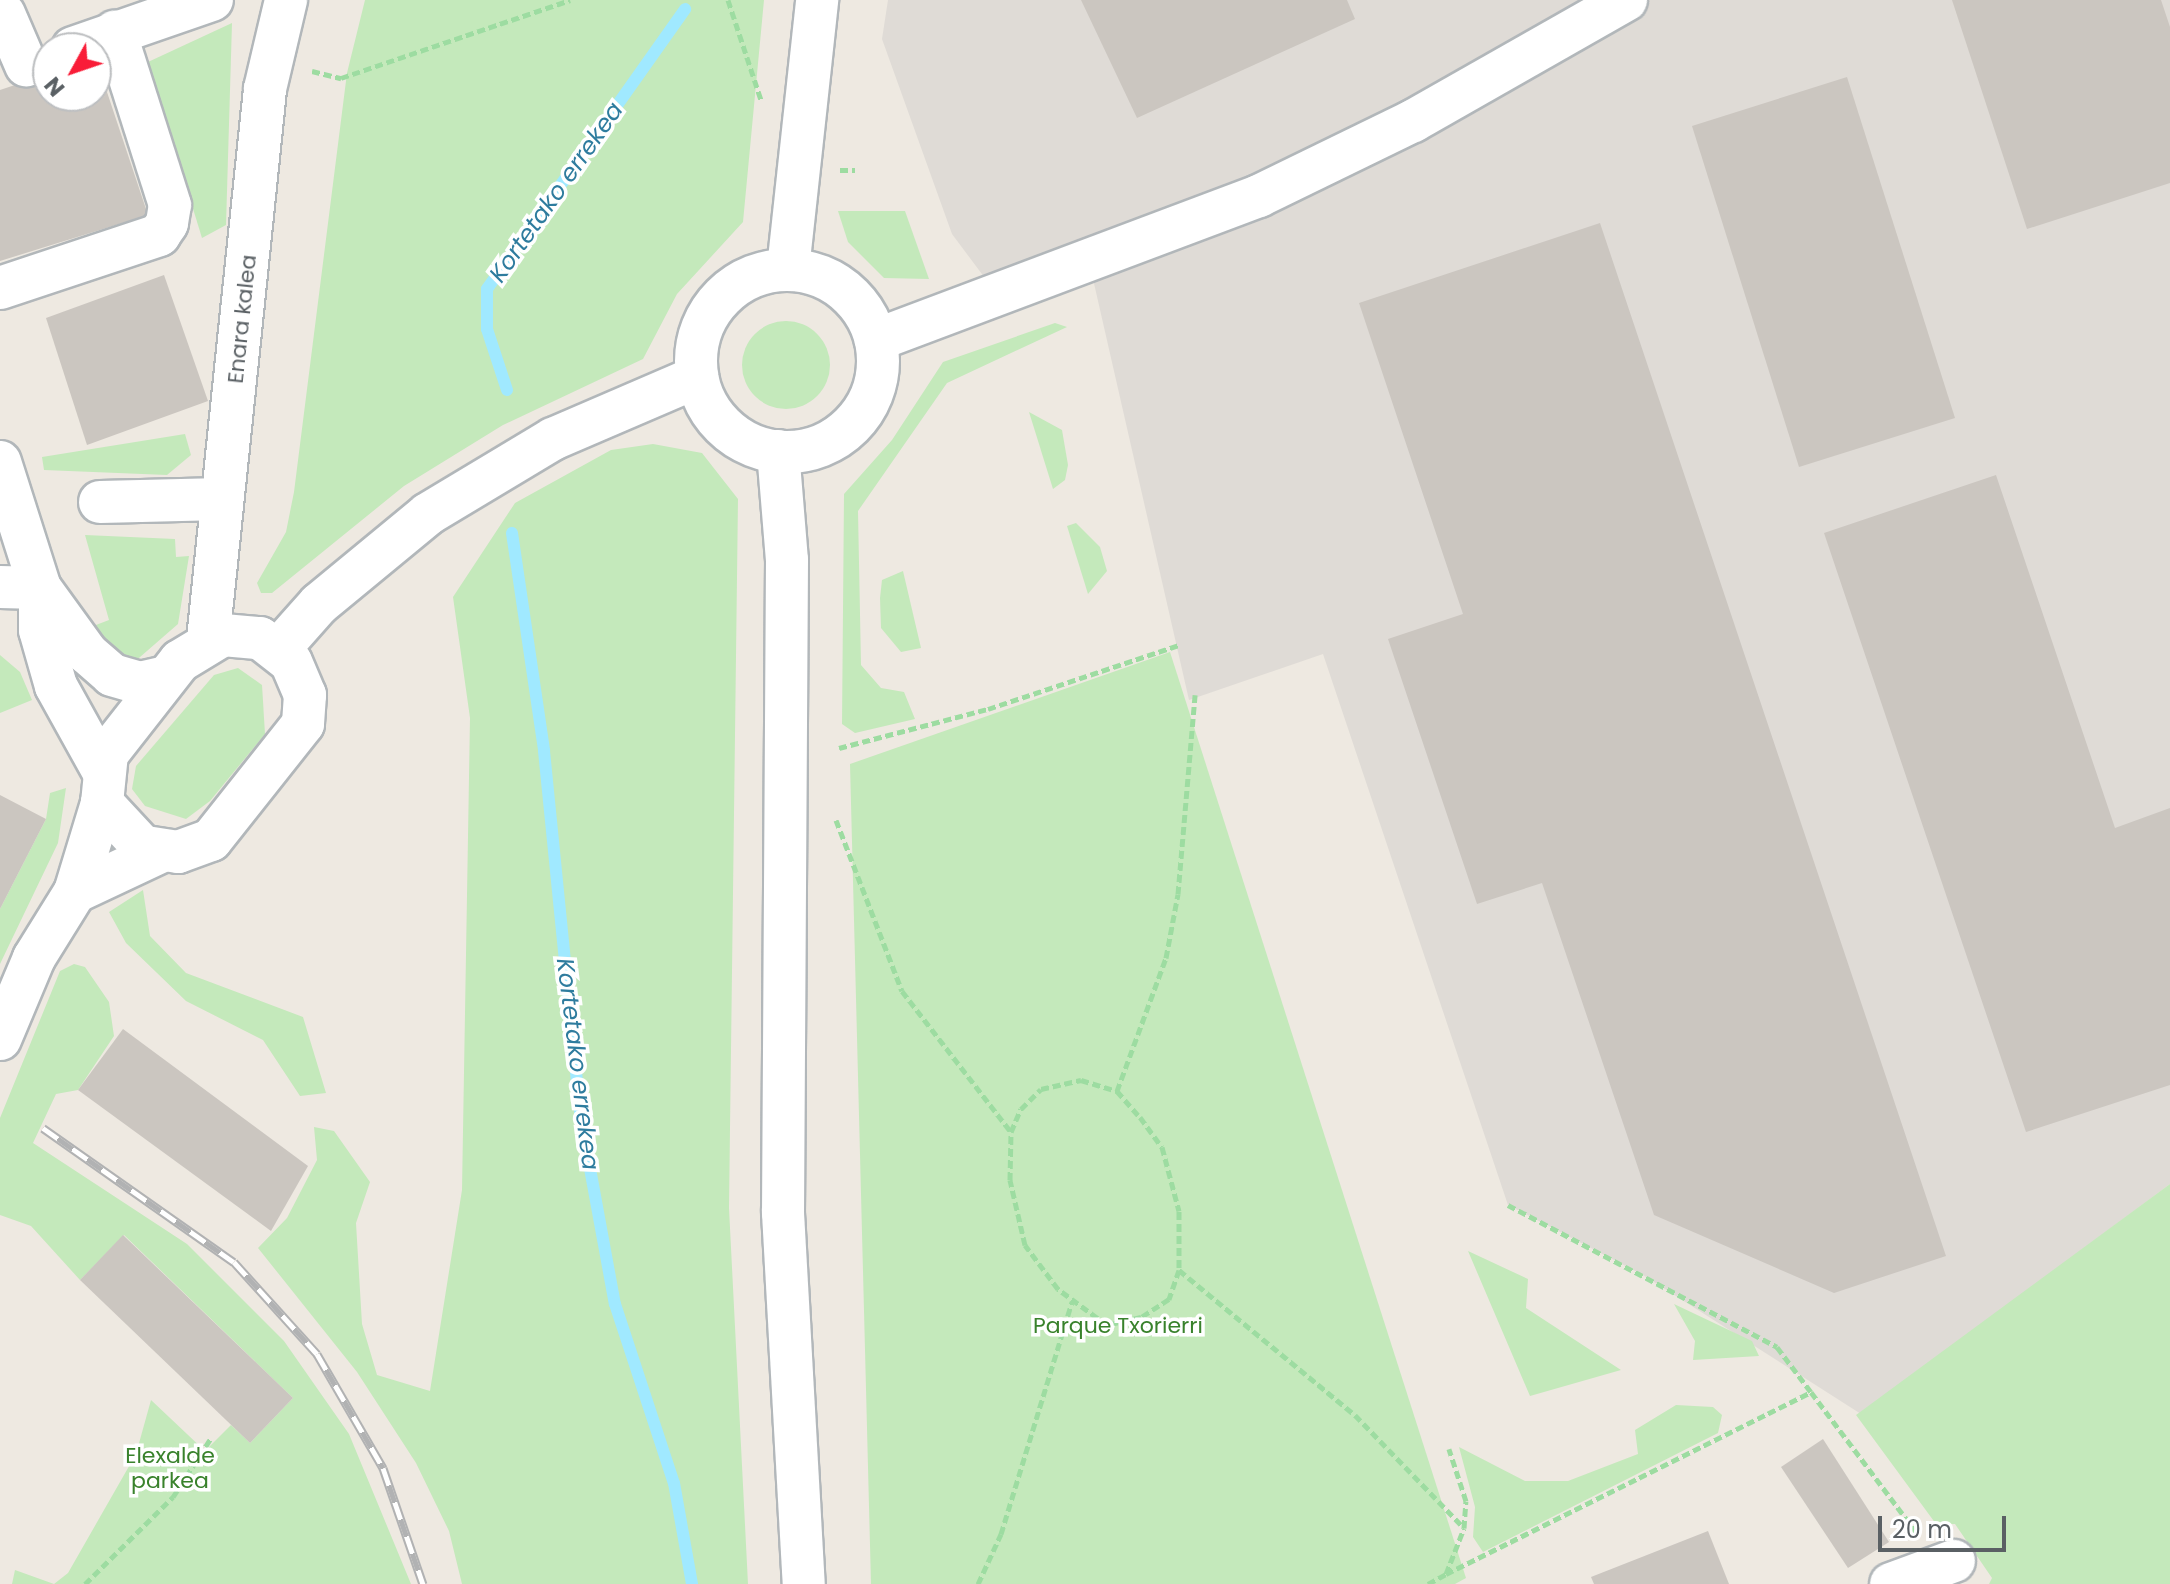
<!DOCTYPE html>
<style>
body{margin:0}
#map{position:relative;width:2170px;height:1584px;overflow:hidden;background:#eee9e1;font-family:Poppins,sans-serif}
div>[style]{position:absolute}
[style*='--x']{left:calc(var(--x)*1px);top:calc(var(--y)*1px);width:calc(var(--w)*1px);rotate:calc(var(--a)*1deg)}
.industrial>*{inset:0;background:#dfdbd6}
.green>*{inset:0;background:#c4e9bb}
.round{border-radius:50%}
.stream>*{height:12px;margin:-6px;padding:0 6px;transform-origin:6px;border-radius:6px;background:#a0e9ff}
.building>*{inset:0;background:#cbc6c0}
.path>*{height:5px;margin-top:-2.5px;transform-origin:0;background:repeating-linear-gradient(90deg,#9ddca1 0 8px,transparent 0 12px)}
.roads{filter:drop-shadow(2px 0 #b2b7ba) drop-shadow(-2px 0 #b2b7ba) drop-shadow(0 2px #b2b7ba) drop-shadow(0 -2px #b2b7ba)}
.minor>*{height:42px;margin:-21px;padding:0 21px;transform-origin:21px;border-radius:21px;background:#fff}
.minor>.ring{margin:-21px;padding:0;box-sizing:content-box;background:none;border:42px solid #fff;border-radius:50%}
.rail>*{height:9px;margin-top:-4.5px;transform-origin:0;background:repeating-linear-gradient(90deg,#fff 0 18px,#b1b2b3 0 36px);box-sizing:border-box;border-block:2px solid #b1b2b3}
span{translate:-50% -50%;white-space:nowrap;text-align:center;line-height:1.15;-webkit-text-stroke:7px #fff;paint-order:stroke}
.street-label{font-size:22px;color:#5a6064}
.park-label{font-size:22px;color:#39822c}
.water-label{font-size:24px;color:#2e7c9e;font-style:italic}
.north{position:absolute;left:32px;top:32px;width:80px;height:80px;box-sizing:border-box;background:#fff;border:2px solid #bdbfc1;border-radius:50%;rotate:230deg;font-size:22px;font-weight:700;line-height:32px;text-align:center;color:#5a6064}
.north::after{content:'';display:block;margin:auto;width:28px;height:36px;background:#f91d38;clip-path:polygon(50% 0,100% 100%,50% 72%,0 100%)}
.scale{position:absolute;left:1878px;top:1516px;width:128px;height:36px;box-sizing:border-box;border:4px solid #5a6064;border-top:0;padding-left:10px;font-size:24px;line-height:28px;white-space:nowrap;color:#5a6064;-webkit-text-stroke:6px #fff;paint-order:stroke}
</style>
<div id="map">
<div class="industrial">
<div style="clip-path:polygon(888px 0,2170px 0,2170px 1184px,1861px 1414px,1643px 1275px,1508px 1205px,1323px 654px,1189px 700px,1093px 279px,1011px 313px,952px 234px,882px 39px)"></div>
</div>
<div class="green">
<div style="clip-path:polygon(365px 0,764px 0,743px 222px,677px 294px,643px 359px,503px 425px,404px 486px,272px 593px,261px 593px,257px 583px,286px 532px,294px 492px,347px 73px)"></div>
<div style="clip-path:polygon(232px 23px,226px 225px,202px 238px,148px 62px)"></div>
<div style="clip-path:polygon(838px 211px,905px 211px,929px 279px,884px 278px,848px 242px)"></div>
<div class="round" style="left:742px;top:321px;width:88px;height:88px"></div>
<div style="clip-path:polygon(1055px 323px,1067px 327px,947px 383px,858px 511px,861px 665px,881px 688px,904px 692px,915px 719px,855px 733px,842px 724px,844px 494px,892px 440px,943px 362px)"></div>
<div style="clip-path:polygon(1029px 412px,1062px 430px,1068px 465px,1065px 480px,1053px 489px)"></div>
<div style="clip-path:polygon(185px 434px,191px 455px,167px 475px,44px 470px,42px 457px)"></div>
<div style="clip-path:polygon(653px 444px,702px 453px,738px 499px,729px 1208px,748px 1584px,462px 1584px,449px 1531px,416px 1463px,357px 1372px,258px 1248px,287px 1218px,317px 1160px,314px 1127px,334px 1131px,370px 1182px,356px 1223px,362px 1324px,377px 1375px,430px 1391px,462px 1190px,470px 718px,453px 597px,515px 503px,611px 450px)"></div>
<div style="clip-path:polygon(1076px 523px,1100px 547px,1107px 571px,1088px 594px,1067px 526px)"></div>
<div style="clip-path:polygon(85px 535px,175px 539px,176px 557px,189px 556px,178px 624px,132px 664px,88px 628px,109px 620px)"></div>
<div style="clip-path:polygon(903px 571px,921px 648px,901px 652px,881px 628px,880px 598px,882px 580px)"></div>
<div style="clip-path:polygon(1170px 652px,1466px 1578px,1455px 1584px,871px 1584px,850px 764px)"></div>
<div style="clip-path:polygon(0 655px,20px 672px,32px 700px,0 713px)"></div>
<div style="clip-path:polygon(238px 668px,262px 685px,265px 734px,210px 801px,186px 819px,145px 806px,132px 789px,136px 766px,214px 675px)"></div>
<div style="clip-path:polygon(66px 788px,58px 843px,0 964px,0 909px,46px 819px,50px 793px)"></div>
<div style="clip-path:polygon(143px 890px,150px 936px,186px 973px,303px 1017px,326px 1093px,300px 1096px,263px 1040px,186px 1001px,126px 943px,109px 912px)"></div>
<div style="clip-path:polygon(74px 964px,85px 967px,109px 1002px,114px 1036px,78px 1090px,56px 1094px,33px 1143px,187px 1244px,284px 1341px,349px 1434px,411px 1584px,12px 1584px,15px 1570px,54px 1584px,68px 1573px,136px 1454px,151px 1400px,205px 1451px,231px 1425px,250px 1443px,293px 1398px,124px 1235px,80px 1280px,31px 1226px,0 1215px,0 1118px,60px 971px)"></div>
<div style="clip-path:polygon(2170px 1184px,2170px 1584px,1989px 1584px,1992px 1578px,1955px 1524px,1936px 1524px,1856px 1415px)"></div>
<div style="clip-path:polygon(1468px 1251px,1528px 1279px,1526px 1308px,1621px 1370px,1530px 1396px)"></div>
<div style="clip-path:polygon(1674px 1304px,1752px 1341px,1759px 1356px,1693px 1360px,1695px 1341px)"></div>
<div style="clip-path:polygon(1676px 1405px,1713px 1407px,1722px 1415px,1718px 1433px,1483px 1552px,1473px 1537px,1475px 1507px,1459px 1447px,1525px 1481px,1568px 1481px,1638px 1454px,1635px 1430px)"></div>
</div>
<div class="stream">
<div style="--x:507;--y:390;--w:64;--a:-108.2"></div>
<div style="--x:487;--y:329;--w:40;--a:-90"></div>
<div style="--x:487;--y:289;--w:343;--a:-54.7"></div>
<div style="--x:512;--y:533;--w:220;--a:81.6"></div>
<div style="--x:544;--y:751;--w:365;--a:84.3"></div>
<div style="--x:580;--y:1114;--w:193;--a:79.6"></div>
<div style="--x:615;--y:1304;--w:188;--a:71.8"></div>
<div style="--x:674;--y:1483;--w:103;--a:79.9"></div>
</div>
<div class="building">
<div style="clip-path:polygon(1081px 0,1347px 0,1355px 19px,1137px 118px)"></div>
<div style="clip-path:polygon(1952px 0,2161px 0,2170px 27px,2170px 183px,2027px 229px)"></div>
<div style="clip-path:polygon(96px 59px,148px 215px,0 261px,0 90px,48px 74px,48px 96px,96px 96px)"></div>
<div style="clip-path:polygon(1847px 77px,1955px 418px,1799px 467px,1692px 126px)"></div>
<div style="clip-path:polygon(1600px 223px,1946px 1256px,1834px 1293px,1654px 1215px,1542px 883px,1477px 904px,1388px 639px,1463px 614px,1359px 303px)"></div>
<div style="clip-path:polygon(164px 275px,208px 401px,87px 445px,46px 318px)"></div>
<div style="clip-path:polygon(1996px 475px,2115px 828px,2170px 808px,2170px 1085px,2026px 1132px,1824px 533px)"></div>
<div style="clip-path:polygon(0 795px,46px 819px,0 909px)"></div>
<div style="clip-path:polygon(123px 1029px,308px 1166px,271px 1231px,78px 1090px)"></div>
<div style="clip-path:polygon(123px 1235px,293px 1398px,250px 1443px,80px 1280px)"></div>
<div style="clip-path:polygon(1823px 1439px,1889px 1542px,1848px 1568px,1781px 1467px)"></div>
<div style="clip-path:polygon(1708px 1531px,1729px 1584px,1594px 1584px,1591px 1577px)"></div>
</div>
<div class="path">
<div style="--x:728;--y:0;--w:105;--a:71.7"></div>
<div style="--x:312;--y:71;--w:30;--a:14"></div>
<div style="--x:341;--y:78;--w:242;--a:-18.8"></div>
<div style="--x:840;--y:170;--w:15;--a:0"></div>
<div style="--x:839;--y:748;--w:154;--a:-14.7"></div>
<div style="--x:988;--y:709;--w:201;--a:-18.5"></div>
<div style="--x:836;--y:820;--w:183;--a:68.9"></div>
<div style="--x:902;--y:991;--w:178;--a:52.3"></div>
<div style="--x:1081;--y:1080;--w:38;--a:17"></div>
<div style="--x:1117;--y:1091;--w:35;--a:49"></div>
<div style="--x:1140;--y:1117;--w:37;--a:54"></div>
<div style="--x:1162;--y:1147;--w:66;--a:75.1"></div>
<div style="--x:1179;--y:1211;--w:59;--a:90"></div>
<div style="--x:1179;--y:1270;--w:31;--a:109"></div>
<div style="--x:1169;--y:1299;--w:33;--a:147"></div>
<div style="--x:1141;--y:1317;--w:35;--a:167"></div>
<div style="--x:1107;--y:1325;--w:61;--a:-143.7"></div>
<div style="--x:1058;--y:1289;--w:55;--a:-126.9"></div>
<div style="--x:1025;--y:1245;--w:67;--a:-103"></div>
<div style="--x:1010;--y:1180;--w:48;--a:-88.8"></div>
<div style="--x:1011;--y:1132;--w:25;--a:-67"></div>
<div style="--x:1021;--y:1109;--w:28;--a:-45"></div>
<div style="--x:1041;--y:1089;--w:41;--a:-12.7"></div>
<div style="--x:1117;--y:1091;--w:142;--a:-69.8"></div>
<div style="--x:1166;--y:958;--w:65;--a:-79.4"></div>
<div style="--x:1178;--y:894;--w:200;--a:-85.1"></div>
<div style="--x:1508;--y:1205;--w:304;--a:27.8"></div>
<div style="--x:1777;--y:1347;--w:56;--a:52.9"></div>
<div style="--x:1179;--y:1270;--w:228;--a:39.5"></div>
<div style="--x:1355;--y:1415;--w:157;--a:46"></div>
<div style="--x:1446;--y:1574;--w:408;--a:-26.5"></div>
<div style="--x:1811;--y:1392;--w:175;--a:53.1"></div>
<div style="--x:85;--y:1584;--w:124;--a:-44.7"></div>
<div style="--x:173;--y:1497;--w:70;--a:-57.2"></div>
<div style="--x:978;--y:1584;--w:55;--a:-65.3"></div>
<div style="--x:1001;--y:1534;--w:243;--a:-73"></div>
<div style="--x:1428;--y:1584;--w:21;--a:-29"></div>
<div style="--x:1446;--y:1574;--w:49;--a:-68.6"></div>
<div style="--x:1464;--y:1528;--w:27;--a:-86"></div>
<div style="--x:1466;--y:1501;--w:55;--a:-108.1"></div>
</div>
<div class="roads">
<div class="minor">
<div style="--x:4;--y:14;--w:56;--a:66.7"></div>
<div style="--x:73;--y:48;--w:147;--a:-19.1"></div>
<div style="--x:788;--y:269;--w:271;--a:-83.8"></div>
<div class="ring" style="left:696px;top:270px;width:140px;height:140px"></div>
<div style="--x:0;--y:288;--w:168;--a:-18.4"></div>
<div style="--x:159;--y:235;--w:14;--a:-56"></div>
<div style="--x:167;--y:223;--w:18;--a:-81"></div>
<div style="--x:170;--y:205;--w:182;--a:-107.6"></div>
<div style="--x:876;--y:340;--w:409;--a:-20.6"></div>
<div style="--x:1259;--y:196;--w:171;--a:-26"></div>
<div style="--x:1413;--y:121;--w:245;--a:-29.6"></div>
<div style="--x:778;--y:451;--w:109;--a:85.3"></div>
<div style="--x:787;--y:560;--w:653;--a:90.35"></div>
<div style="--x:783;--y:1213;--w:372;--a:86.8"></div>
<div style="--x:0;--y:462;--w:132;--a:72.4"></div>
<div style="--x:40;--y:588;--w:80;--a:54.1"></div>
<div style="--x:87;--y:653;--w:33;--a:41"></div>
<div style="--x:112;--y:675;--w:29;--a:16"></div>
<div style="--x:140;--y:683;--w:27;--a:-13"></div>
<div style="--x:100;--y:502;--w:122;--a:-1.4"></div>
<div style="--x:0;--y:587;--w:40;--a:1.4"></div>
<div style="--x:40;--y:590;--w:40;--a:90"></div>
<div style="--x:40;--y:630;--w:58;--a:74.1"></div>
<div style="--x:56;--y:686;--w:95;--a:61"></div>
<div style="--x:223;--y:635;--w:37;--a:5"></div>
<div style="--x:260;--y:638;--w:39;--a:38"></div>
<div style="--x:291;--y:662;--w:36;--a:67"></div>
<div style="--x:305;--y:695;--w:29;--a:94"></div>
<div style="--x:303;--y:724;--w:148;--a:128.4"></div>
<div style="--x:211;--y:840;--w:35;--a:160"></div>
<div style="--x:178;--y:852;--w:36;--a:-171"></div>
<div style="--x:142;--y:846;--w:59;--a:-132.9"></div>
<div style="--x:102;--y:803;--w:49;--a:-84.2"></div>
<div style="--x:107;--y:754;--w:118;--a:-51.9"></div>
<div style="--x:180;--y:661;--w:50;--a:-31.2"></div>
<div style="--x:208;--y:640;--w:554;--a:-84.09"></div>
<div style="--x:265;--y:89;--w:91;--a:-76.7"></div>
<div style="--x:279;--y:649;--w:60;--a:-48.4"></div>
<div style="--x:319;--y:604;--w:141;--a:-39.5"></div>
<div style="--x:428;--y:514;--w:146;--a:-31"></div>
<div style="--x:553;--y:439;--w:157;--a:-23.3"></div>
<div style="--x:75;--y:892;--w:94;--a:-25.2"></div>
<div style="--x:0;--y:1039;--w:88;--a:-67.2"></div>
<div style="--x:34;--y:958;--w:78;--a:-58.2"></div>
<div style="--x:75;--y:892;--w:93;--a:-73.1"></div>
<div style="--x:1891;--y:1584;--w:67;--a:-20.1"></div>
</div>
</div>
<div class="rail">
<div style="--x:43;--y:1128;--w:233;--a:35.1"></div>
<div style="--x:234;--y:1262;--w:124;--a:47.9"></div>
<div style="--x:317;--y:1354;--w:132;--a:59.9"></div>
<div style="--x:383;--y:1468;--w:123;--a:71"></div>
</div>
<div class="street-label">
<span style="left:242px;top:319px;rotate:-84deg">Enara kalea</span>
</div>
<div class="park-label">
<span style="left:1118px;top:1326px">Parque Txorierri</span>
<span style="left:170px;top:1468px">Elexalde<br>parkea</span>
</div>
<div class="water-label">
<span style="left:556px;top:192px;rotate:-55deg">Kortetako errekea</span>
<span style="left:578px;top:1064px;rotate:83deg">Kortetako errekea</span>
</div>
<div class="north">N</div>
<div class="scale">20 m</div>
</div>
